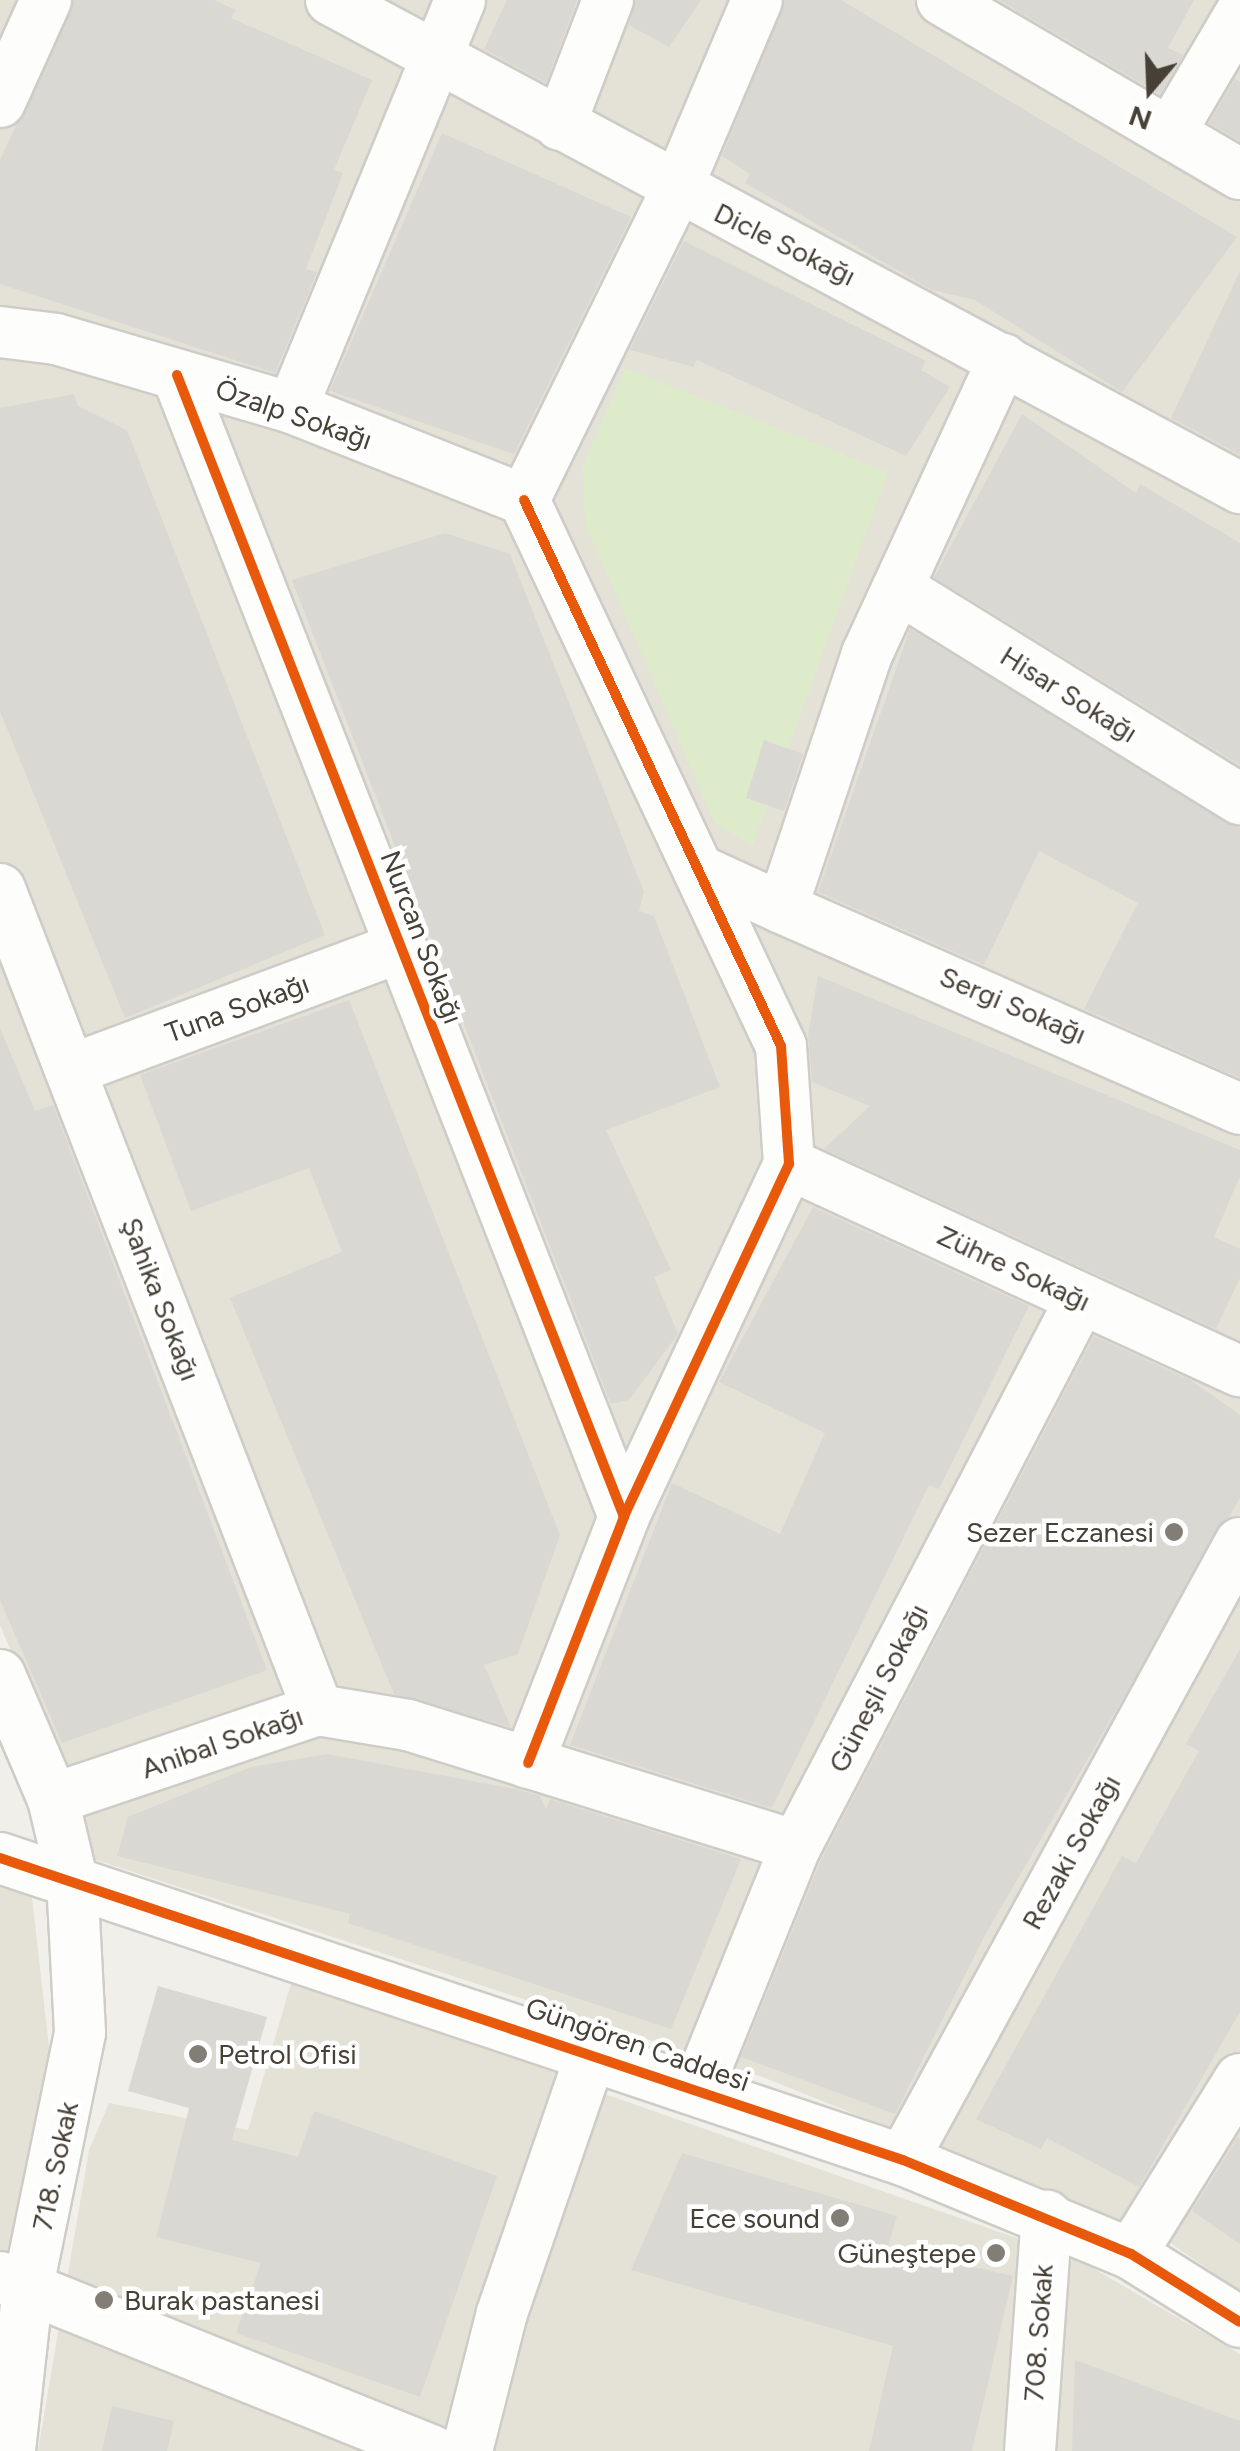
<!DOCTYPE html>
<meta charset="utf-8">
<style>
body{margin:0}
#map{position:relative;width:1240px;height:2451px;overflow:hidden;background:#f0efea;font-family:Figtree,sans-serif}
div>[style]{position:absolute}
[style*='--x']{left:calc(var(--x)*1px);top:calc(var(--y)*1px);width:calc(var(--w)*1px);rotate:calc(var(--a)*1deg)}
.residential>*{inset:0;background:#e4e1d7}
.green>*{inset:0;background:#ddebcb}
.building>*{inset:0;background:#dad8d3}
.roads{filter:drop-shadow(2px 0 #ceccc7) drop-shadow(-2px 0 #ceccc7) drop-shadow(0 2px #ceccc7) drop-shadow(0 -2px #ceccc7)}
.minor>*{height:50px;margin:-25px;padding:0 25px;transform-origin:25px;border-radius:25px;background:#fdfdfc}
.cycleway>*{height:10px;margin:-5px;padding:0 5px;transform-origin:5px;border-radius:5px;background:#e8590c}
.dots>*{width:28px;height:28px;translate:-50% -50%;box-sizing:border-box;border:5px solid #fff;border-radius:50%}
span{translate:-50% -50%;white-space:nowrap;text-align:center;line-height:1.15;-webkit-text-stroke:9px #fff;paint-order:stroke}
.street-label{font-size:28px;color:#464036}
.poi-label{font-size:28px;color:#464036}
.right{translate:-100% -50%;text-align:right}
.left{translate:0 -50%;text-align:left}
.north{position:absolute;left:1100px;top:40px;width:100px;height:100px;-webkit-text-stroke:8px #fff;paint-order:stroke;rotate:199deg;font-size:28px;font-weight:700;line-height:40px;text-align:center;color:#464036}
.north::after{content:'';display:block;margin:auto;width:35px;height:45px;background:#464036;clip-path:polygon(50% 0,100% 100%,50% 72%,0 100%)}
</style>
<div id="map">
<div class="residential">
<div style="clip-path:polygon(0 0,1240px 0,1240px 2291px,1163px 2238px,760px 2076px,81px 1855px,66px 1782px,0 1625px)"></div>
<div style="clip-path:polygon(0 1881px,32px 1898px,52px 2073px,0 2279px)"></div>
<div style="clip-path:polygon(292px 1980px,559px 2074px,444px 2432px,489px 2446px,599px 2092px,1034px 2244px,1013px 2451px,38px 2451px,89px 2150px,109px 2103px,248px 2130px)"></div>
<div style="clip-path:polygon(1072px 2256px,1240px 2354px,1240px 2451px,1050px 2451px)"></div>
</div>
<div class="green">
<div style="clip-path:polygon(625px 368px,888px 472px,753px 846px,715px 824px,585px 523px,583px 465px)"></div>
</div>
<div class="building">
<div style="clip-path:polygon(74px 0,214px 0,236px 10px,231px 18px,372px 80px,334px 170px,343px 173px,306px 269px,317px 272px,275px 373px,0 284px,0 160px)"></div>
<div style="clip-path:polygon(507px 0,577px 0,546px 83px,484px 49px)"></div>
<div style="clip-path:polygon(636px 0,701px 0,669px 47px,629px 25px)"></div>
<div style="clip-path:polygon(785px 0,841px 0,1237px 237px,1122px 392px,975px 300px,932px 290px,745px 183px,750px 174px,722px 156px)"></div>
<div style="clip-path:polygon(999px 0,1194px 0,1168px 48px,1183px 55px,1160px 94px)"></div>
<div style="clip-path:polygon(1235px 79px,1240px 82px,1240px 141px,1209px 123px)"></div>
<div style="clip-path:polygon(442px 133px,631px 217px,514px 454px,330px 391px)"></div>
<div style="clip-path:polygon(684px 241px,926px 361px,921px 370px,950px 387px,906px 456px,697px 360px,694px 367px,630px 350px)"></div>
<div style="clip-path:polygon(1240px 271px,1240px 455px,1171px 418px)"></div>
<div style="clip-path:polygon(74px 394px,78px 406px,127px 430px,325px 935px,125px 1018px,0 711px,0 408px)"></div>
<div style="clip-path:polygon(1022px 414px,1136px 493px,1140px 484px,1240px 543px,1240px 765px,934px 577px)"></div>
<div style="clip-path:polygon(445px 533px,510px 554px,644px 892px,639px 911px,654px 916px,720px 1087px,606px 1130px,671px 1270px,654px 1277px,678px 1334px,629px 1400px,611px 1404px,292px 580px)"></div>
<div style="clip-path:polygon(910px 629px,1240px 828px,1240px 1078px,1084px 1009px,1138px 903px,1039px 851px,984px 965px,818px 892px)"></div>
<div style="clip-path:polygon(764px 740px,803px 754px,784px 811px,746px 798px)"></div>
<div style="clip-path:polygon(818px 976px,1240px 1150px,1240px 1176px,1214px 1237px,1240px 1249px,1240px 1278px,1216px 1329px,824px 1149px,870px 1106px,812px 1082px,808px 1036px)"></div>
<div style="clip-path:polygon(349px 1000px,560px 1535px,518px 1654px,484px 1665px,511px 1727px,394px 1694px,230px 1298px,342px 1252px,309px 1168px,191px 1211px,140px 1075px)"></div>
<div style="clip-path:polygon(0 1028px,35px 1111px,53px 1105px,267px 1670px,62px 1743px,0 1600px)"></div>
<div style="clip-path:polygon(813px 1207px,1029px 1306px,939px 1489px,929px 1485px,772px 1808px,570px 1745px,672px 1483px,780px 1534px,825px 1433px,719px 1382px)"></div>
<div style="clip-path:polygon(1094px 1336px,1192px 1381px,1240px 1415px,1240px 1498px,985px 1935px,895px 2114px,741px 2057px,822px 1858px)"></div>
<div style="clip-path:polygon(1240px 1649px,1240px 2012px,1139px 2187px,1047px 2138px,1041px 2149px,976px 2119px,1122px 1856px,1136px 1863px,1199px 1751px,1186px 1744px)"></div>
<div style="clip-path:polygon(327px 1754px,516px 1789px,540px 1796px,546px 1809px,550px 1799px,741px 1859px,671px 2029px,348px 1923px,350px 1914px,117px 1856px,128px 1817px,251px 1767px)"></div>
<div style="clip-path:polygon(158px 1986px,267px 2017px,232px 2140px,298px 2157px,314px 2111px,497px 2176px,420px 2397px,236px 2333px,261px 2263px,156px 2237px,189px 2108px,128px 2091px)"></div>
<div style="clip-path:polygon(1238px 2137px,1240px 2139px,1240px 2244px,1192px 2211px)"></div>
<div style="clip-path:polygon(682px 2153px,897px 2216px,888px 2247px,1013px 2276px,972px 2451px,869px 2451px,893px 2346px,631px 2270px)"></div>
<div style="clip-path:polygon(1075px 2360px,1240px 2421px,1240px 2451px,1072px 2451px)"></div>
<div style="clip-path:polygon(112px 2406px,174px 2421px,167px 2451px,102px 2451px)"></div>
</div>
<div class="roads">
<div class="minor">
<div style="--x:331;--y:0;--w:1032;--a:28.23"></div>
<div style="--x:942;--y:0;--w:345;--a:30.3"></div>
<div style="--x:0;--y:102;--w:112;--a:-65.7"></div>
<div style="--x:560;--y:125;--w:134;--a:-69"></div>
<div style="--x:1170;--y:133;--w:138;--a:-59.5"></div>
<div style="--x:0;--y:332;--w:56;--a:7.1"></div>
<div style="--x:56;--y:339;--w:246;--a:16.3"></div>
<div style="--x:292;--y:408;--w:250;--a:21.6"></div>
<div style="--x:177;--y:375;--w:1226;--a:68.62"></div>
<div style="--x:292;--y:408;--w:441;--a:-67.6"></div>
<div style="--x:524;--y:500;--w:603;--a:64.79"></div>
<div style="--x:781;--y:1046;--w:118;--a:86.1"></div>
<div style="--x:789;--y:1164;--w:390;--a:115.1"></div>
<div style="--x:624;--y:1517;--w:264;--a:111.3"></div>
<div style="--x:524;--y:500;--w:344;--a:-63.8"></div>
<div style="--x:676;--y:191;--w:207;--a:-67"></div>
<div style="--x:898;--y:588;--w:402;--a:31.7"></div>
<div style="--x:701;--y:871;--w:89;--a:24.6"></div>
<div style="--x:782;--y:908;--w:268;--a:-71.5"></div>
<div style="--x:867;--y:654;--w:325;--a:-65.2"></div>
<div style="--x:0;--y:889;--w:880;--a:68.83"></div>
<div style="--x:782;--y:908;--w:500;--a:23.69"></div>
<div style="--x:73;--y:1069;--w:350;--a:-20.4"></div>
<div style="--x:789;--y:1164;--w:496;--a:24.7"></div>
<div style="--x:0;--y:1675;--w:135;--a:66.9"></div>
<div style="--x:53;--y:1799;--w:82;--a:76.6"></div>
<div style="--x:72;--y:1879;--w:154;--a:87"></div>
<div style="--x:80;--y:2033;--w:259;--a:101.6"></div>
<div style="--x:28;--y:2287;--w:165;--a:96.3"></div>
<div style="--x:53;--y:1799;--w:280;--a:-18.6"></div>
<div style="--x:318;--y:1710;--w:91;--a:9.5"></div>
<div style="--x:408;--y:1725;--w:406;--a:17.3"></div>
<div style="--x:0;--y:1858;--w:952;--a:18.49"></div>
<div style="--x:903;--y:2160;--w:247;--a:22.4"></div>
<div style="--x:1131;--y:2254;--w:128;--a:32"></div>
<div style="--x:698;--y:2088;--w:261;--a:-68"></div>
<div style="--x:796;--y:1846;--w:617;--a:-62.48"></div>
<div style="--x:903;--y:2160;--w:703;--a:-61.36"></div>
<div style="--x:1131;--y:2254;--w:206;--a:-58.1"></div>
<div style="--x:0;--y:2277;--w:467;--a:21.9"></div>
<div style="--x:467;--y:2451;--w:142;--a:-75.8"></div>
<div style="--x:502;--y:2313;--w:276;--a:-71"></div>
<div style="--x:1030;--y:2451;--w:236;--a:-85.9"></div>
</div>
</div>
<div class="cycleway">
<div style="--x:177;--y:375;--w:1226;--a:68.62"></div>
<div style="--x:524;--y:500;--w:603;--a:64.79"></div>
<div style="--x:781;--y:1046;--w:118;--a:86.1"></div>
<div style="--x:789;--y:1164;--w:390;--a:115.1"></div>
<div style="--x:624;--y:1517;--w:264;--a:111.3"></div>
<div style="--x:0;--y:1858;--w:952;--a:18.49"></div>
<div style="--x:903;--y:2160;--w:247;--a:22.4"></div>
<div style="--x:1131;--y:2254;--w:128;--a:32"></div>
</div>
<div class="dots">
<div style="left:1174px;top:1532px;background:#827d75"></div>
<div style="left:198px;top:2054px;background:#827d75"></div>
<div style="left:840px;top:2218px;background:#827d75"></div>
<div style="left:996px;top:2253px;background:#827d75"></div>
<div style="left:104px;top:2300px;background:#827d75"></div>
</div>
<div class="street-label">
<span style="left:785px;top:244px;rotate:26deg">Dicle Sokağı</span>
<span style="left:294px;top:414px;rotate:19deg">Özalp Sokağı</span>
<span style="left:1069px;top:694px;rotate:32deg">Hisar Sokağı</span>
<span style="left:422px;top:937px;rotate:69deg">Nurcan Sokağı</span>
<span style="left:1013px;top:1005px;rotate:23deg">Sergi Sokağı</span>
<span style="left:237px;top:1008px;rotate:-20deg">Tuna Sokağı</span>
<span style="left:1014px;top:1268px;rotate:25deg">Zühre Sokağı</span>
<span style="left:161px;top:1299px;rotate:69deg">Şahika Sokağı</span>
<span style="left:878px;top:1688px;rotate:-63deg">Güneşli Sokağı</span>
<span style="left:222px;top:1742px;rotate:-19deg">Anibal Sokağı</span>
<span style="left:1071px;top:1852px;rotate:-61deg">Rezaki Sokağı</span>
<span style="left:638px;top:2044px;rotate:19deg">Güngören Caddesi</span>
<span style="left:55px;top:2166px;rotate:-78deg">718. Sokak</span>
<span style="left:1038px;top:2333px;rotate:-86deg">708. Sokak</span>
</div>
<div class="poi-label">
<span class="right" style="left:1154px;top:1532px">Sezer Eczanesi</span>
<span class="left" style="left:218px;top:2054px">Petrol Ofisi</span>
<span class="right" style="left:820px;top:2218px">Ece sound</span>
<span class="right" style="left:976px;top:2253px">Güneştepe</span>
<span class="left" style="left:124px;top:2300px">Burak pastanesi</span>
</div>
<div class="north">N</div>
</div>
